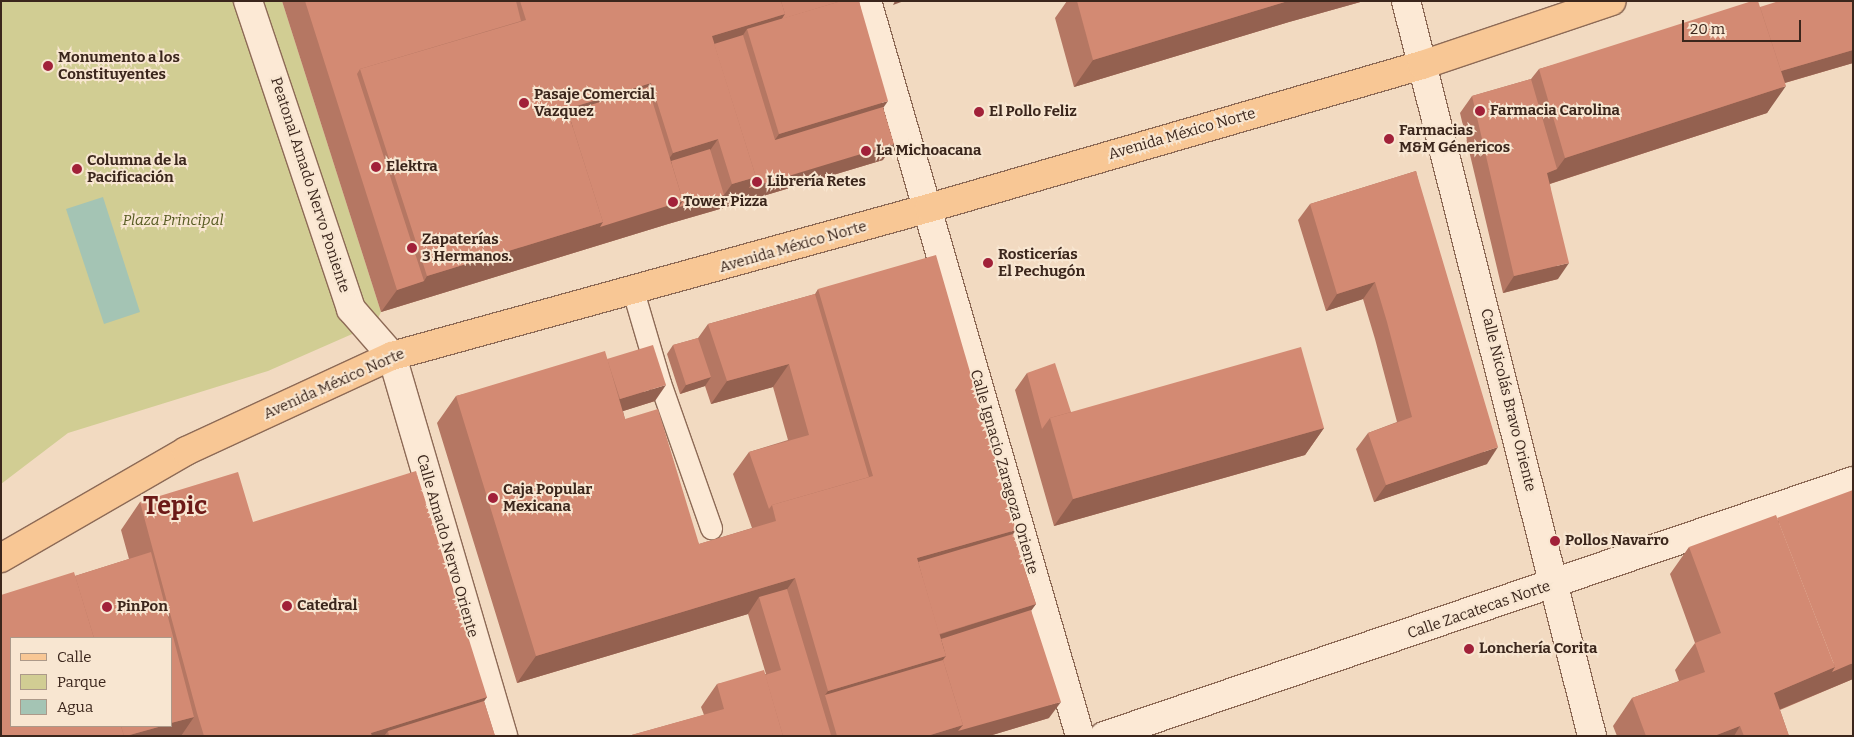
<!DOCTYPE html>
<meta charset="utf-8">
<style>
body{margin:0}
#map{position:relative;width:1854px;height:737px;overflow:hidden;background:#f2dac1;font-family:Bitter,serif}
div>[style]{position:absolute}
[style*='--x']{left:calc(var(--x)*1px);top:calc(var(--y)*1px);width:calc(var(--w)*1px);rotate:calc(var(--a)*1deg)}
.green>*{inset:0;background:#d1cd93}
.water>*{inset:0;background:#a4c4b4}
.roads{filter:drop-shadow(1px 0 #8d6a56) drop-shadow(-1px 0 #8d6a56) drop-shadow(0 1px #8d6a56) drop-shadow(0 -1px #8d6a56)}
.service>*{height:21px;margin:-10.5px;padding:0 10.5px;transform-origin:10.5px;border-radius:10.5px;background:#fce9d5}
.pedestrian>*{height:28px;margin:-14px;padding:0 14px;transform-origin:14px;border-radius:14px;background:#fce9d5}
.minor>*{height:28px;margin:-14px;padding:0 14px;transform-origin:14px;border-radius:14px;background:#fce9d5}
.primary>*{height:28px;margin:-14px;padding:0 14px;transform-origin:14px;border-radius:14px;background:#f8c795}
.wall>*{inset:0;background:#b57763}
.shaded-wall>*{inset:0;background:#946150}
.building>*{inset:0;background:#d38a73}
.dots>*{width:14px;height:14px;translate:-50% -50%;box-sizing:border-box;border:2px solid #f8e6d1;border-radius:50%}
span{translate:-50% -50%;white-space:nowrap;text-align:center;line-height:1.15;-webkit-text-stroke:4px #f8e6d1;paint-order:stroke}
.poi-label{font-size:15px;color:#3b261c;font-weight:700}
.left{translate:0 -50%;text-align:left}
.street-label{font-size:15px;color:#3b261c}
.park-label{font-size:15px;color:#565a21;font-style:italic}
.town-label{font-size:25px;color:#6c1a18;font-weight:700}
.frame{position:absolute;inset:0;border:2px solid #3b261c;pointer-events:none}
.legend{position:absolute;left:10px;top:637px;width:162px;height:90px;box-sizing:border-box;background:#f8e6d1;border:1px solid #ac9989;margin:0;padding:6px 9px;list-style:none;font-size:15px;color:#3b261c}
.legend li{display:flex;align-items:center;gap:10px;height:25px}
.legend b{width:25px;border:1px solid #ac9989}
.scale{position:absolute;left:1682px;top:20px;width:119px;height:22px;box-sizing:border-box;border:2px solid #3b261c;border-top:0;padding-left:6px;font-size:15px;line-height:18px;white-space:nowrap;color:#3b261c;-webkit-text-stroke:4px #f8e6d1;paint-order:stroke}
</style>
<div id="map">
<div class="green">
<div style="clip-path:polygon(1px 1px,282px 1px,381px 312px,375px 324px,268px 371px,68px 433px,1px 484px)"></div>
</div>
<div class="water">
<div style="clip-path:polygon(103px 197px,140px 312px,104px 324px,66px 209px)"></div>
</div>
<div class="roads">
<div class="service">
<div style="--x:633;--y:291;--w:96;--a:73.6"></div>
<div style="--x:660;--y:383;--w:154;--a:70.6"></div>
</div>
<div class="pedestrian">
<div style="--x:248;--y:1;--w:325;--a:71.5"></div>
<div style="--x:351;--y:309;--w:62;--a:48.9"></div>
</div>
<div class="minor">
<div style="--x:867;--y:1;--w:765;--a:73.84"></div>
<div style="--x:1406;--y:1;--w:758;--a:75.8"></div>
<div style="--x:392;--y:356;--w:396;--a:73.7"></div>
<div style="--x:1104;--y:736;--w:791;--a:-18.8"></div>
</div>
<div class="primary">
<div style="--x:1;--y:558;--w:214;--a:-30"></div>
<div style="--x:186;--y:451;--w:227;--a:-24.8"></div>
<div style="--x:392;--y:356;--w:557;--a:-15.41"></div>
<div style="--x:929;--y:208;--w:513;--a:-16.18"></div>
<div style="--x:1422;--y:65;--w:200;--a:-18.6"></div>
</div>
</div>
<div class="wall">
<div style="clip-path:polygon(282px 1px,859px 1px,883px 107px,883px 160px,713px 211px,668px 224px,381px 312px)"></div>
<div style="clip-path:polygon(1067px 1px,1364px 1px,1289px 22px,1074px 87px,1055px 18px)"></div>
<div style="clip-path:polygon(1853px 1px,1853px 63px,1785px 83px,1767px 113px,1550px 184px,1558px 279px,1503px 293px,1460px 113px,1472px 96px,1531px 79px,1539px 69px,1760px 7px)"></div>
<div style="clip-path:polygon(1416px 171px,1487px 464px,1374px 502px,1356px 449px,1368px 433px,1397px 422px,1375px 339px,1363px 299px,1326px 311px,1298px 220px,1310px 204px)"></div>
<div style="clip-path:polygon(818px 289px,1013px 534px,1036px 604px,1031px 610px,1049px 718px,989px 736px,628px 736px,704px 715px,701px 707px,717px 684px,766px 674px,748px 614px,517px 683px,437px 423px,456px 396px,607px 359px,655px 401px,623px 411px,625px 419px,699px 544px,752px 528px,733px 474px,749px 452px,788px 440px,773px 387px,711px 404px,705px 386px,680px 394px,667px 354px,673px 345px,698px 338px,708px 324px,815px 294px)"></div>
<div style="clip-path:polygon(1027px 373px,1071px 412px,1324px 428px,1305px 455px,1054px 526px,1015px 390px)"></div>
<div style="clip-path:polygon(140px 502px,253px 522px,487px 697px,484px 701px,495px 736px,1px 736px,75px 576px,129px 559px,121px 530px)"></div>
<div style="clip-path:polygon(1689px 547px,1853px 679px,1780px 710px,1789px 736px,1617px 736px,1613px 726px,1632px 698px,1679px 681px,1675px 670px,1695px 643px,1670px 574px)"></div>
</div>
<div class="shaded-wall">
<div style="clip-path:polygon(895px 1px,904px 1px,893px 5px)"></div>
<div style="clip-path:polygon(1288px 1px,1364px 1px,1289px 22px,1074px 87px,1093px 60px)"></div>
<div style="clip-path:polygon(785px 14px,778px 25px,747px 29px,732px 52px,708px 59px,712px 36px)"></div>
<div style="clip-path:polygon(1853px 50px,1853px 63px,1760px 90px,1771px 74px)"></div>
<div style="clip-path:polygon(651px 83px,632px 110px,569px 129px,567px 109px)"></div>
<div style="clip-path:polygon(1786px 86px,1767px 113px,1546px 185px,1547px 173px,1557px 169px,1565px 158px)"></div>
<div style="clip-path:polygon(888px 101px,872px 124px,764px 156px,779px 134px)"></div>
<div style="clip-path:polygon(718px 139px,699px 166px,666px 163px,673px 153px)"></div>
<div style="clip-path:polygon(894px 144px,883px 160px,713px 211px,668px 224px,381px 312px,397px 290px,424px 281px,427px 276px,603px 222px,683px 201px,724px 195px,732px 184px,756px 177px)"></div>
<div style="clip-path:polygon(1569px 263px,1558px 279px,1503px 293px,1514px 276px)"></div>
<div style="clip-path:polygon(1375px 282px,1363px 299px,1326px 311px,1337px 294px)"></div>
<div style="clip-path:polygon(789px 364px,773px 387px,711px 404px,727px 381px)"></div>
<div style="clip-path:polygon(711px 377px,705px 386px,680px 394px,686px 385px)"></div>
<div style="clip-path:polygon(666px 385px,655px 401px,598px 419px,610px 402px)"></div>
<div style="clip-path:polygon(1324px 428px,1305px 455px,1054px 526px,1073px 499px)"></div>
<div style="clip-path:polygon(1498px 447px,1487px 464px,1374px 502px,1386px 485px)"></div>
<div style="clip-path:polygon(1016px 530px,997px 557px,919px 580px,917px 558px)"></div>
<div style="clip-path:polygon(795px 578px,776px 605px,759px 597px,748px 614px,517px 683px,536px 656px)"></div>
<div style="clip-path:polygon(1036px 604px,1020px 626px,934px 654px,935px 636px)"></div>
<div style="clip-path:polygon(946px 656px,927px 683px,825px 695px,828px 691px)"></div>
<div style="clip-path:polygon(1853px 663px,1853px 679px,1754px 720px,1774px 693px,1835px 667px)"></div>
<div style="clip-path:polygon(487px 697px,468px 724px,388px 731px,384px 736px,370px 736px,371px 733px)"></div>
<div style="clip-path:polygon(1061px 702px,1049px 718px,989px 736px,927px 736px,963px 725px)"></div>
<div style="clip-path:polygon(194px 717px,181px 736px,126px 736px,162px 726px,171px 726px,171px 723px)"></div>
<div style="clip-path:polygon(1740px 726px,1734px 736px,1714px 736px)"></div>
</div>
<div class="building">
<div style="clip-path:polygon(305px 1px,516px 1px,521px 21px,360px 69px,357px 74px,424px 281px,397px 290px)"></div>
<div style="clip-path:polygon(520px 1px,781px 1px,785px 14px,712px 36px,756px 177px,732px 184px,718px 139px,673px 153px,651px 83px,567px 109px,603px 222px,427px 276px,360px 69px,526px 20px)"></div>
<div style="clip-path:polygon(781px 1px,841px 1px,782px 19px,785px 14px)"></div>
<div style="clip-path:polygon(841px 1px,859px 1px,888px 101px,779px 134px,747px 29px)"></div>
<div style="clip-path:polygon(1077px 1px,1288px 1px,1093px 60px)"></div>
<div style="clip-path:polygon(1752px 1px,1758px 1px,1786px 86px,1565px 158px,1539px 69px)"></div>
<div style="clip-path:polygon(1779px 1px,1853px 1px,1853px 50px,1781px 71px,1760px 7px)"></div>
<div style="clip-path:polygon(743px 35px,775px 140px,883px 107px,894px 144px,749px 188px,756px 177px,714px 44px)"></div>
<div style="clip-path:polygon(1531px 79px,1557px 169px,1547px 173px,1569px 263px,1514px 276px,1472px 96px)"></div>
<div style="clip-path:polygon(648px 87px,683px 201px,600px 227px,603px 222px,568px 112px)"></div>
<div style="clip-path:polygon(710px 149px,724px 195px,679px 207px,683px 201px,671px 161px)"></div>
<div style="clip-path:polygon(1416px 171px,1498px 447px,1386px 485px,1368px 433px,1412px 417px,1387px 322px,1375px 282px,1337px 294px,1310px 204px)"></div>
<div style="clip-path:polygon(936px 255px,1016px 530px,917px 558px,946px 656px,828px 691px,795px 578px,536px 656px,456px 396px,605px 351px,625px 419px,658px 409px,699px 544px,776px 521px,772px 505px,873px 476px,818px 289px)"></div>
<div style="clip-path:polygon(815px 294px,869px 477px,772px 505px,769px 509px,749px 452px,809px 435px,789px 364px,727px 381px,708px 324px)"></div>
<div style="clip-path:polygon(698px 338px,711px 377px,686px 385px,673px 345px)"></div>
<div style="clip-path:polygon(653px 345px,666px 385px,620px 399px,607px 359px)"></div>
<div style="clip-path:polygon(1301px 347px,1324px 428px,1073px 499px,1050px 418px)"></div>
<div style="clip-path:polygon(1055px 363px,1071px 412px,1050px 418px,1042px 429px,1027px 373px)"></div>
<div style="clip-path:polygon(416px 471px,487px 697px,371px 733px,372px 736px,204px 736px,197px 713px,140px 502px,238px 472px,253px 522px)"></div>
<div style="clip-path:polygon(1853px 490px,1853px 663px,1832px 672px,1835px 667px,1777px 518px)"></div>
<div style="clip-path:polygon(1776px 515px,1835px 667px,1774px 693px,1789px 736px,1744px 736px,1740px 726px,1714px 736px,1646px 736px,1632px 698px,1705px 672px,1695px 643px,1721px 633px,1689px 547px)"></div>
<div style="clip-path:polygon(1013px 534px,1036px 604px,939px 634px,918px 562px)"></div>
<div style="clip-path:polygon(151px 552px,194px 717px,171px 723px,171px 638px,94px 638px,75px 576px)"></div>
<div style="clip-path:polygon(74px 572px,94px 638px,11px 638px,11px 726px,121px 726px,124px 736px,1px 736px,1px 595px)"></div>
<div style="clip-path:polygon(787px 589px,831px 735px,827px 736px,783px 736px,765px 675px,781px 670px,759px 597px)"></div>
<div style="clip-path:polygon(1031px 610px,1061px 702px,958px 731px,963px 725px,943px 660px,946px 656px,941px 639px)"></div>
<div style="clip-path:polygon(943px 660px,963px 725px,927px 736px,837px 736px,825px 695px)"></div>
<div style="clip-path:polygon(764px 670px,783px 736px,628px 736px,724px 709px,717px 684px)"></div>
<div style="clip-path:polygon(484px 701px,495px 736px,389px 736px,388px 731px)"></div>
<div style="clip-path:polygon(121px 726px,162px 726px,126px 736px,124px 736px)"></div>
</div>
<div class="dots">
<div style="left:48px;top:66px;background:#a12139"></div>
<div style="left:524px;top:103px;background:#a12139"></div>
<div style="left:1480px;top:111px;background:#a12139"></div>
<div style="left:979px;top:112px;background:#a12139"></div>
<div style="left:1389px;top:139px;background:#a12139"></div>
<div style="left:866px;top:151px;background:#a12139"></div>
<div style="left:376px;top:167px;background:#a12139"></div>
<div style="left:77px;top:169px;background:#a12139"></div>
<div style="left:757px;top:182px;background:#a12139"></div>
<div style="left:673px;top:202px;background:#a12139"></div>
<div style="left:412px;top:248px;background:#a12139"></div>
<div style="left:988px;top:263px;background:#a12139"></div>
<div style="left:493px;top:498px;background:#a12139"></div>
<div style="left:1555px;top:541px;background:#a12139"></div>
<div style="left:287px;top:606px;background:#a12139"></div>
<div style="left:107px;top:607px;background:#a12139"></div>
<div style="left:1469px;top:649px;background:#a12139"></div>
</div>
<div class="poi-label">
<span class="left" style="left:58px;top:66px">Monumento a los<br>Constituyentes</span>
<span class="left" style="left:534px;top:103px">Pasaje Comercial<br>Vazquez</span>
<span class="left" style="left:1490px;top:111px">Farmacia Carolina</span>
<span class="left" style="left:989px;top:112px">El Pollo Feliz</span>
<span class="left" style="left:1399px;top:139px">Farmacias<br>M&amp;M Génericos</span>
<span class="left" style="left:876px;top:151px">La Michoacana</span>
<span class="left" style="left:87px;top:169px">Columna de la<br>Pacificación</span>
<span class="left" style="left:386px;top:167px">Elektra</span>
<span class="left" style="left:767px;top:182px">Librería Retes</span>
<span class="left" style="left:683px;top:202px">Tower Pizza</span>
<span class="left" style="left:422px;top:248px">Zapaterías<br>3 Hermanos.</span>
<span class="left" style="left:998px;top:263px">Rosticerías<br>El Pechugón</span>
<span class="left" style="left:503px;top:498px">Caja Popular<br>Mexicana</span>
<span class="left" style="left:1565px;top:541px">Pollos Navarro</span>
<span class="left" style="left:297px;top:606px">Catedral</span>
<span class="left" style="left:117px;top:607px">PinPon</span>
<span class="left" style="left:1479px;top:649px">Lonchería Corita</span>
</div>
<div class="street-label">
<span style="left:1182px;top:134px;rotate:-16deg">Avenida México Norte</span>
<span style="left:310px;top:185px;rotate:72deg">Peatonal Amado Nervo Poniente</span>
<span style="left:793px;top:247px;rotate:-16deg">Avenida México Norte</span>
<span style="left:334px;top:384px;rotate:-24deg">Avenida México Norte</span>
<span style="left:1508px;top:400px;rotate:76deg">Calle Nicolás Bravo Oriente</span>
<span style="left:1004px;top:472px;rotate:74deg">Calle Ignacio Zaragoza Oriente</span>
<span style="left:447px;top:546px;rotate:74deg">Calle Amado Nervo Oriente</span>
<span style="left:1479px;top:610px;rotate:-19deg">Calle Zacatecas Norte</span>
</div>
<div class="park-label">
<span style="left:173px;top:221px">Plaza Principal</span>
</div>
<div class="town-label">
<span style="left:175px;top:506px">Tepic</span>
</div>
<div class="frame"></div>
<ul class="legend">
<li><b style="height:6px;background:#f8c795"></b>Calle</li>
<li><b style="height:14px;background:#d1cd93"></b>Parque</li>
<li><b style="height:14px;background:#a4c4b4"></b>Agua</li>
</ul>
<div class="scale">20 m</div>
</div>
